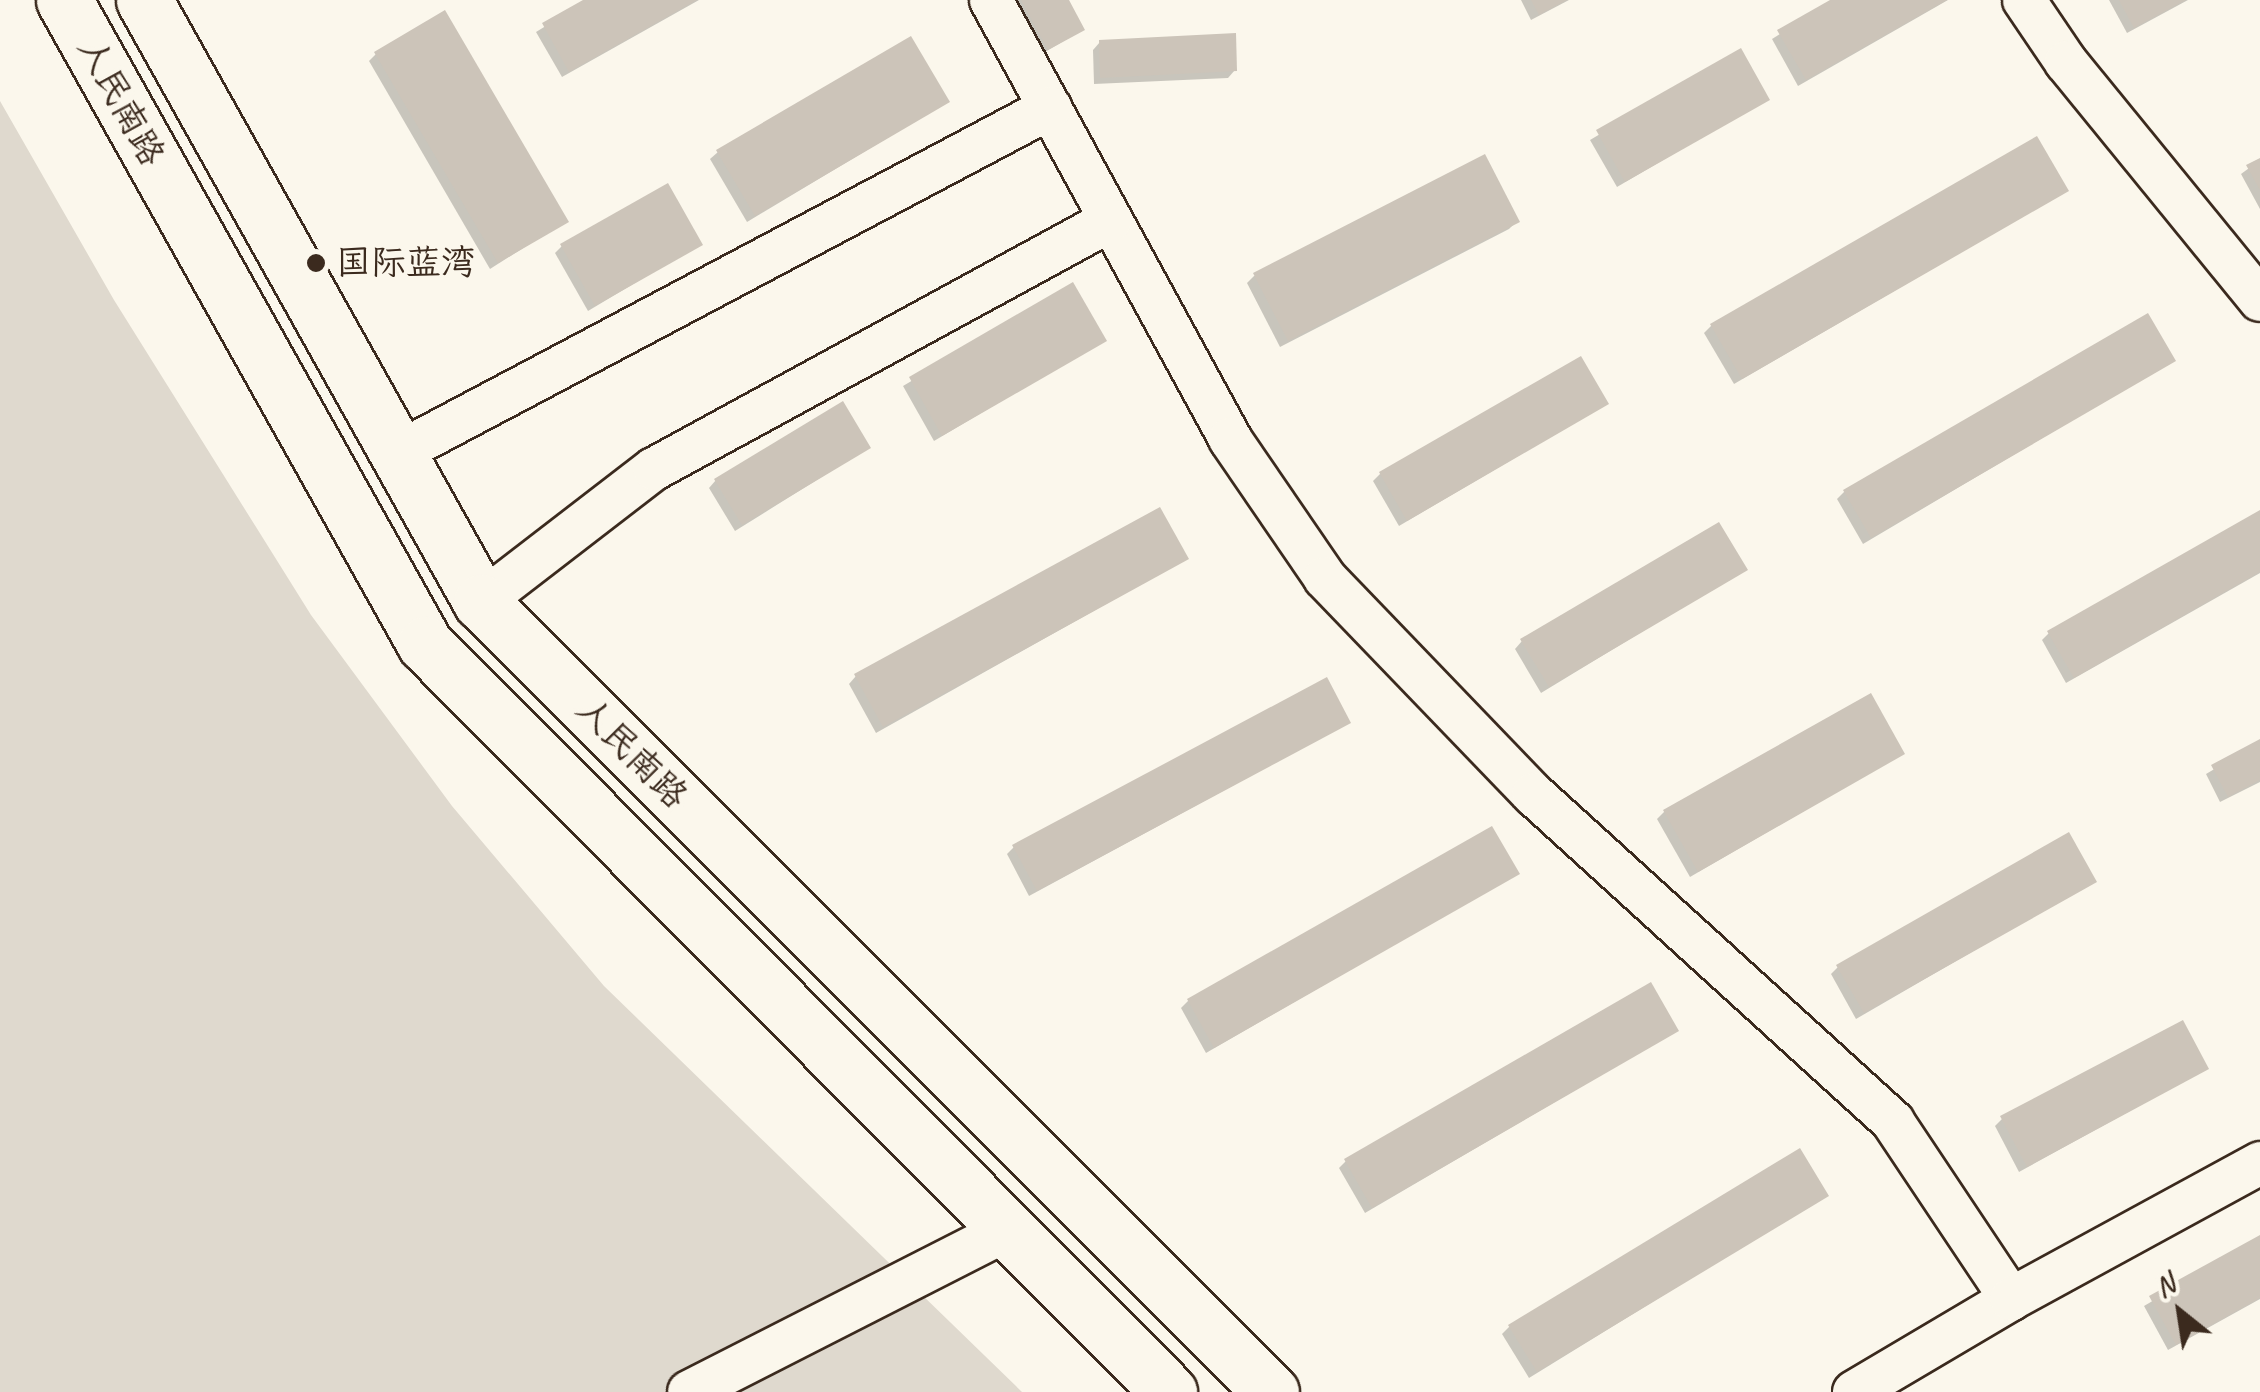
<!DOCTYPE html>
<meta charset="utf-8">
<style>
body{margin:0}
#map{position:relative;width:2260px;height:1392px;overflow:hidden;background:#fbf7ec;font-family:Caveat,"LXGW WenKai TC",sans-serif}
div>[style]{position:absolute}
[style*='--x']{left:calc(var(--x)*1px);top:calc(var(--y)*1px);width:calc(var(--w)*1px);rotate:calc(var(--a)*1deg)}
.green>*{inset:0;background:#dfd9ce}
.shadow>*{inset:0;background:#0003}
.building>*{inset:0;background:#ccc4b9}
.roads{filter:drop-shadow(2px 0 #3b2a1e) drop-shadow(-2px 0 #3b2a1e) drop-shadow(0 2px #3b2a1e) drop-shadow(0 -2px #3b2a1e)}
.minor>*{height:42px;margin:-21px;padding:0 21px;transform-origin:21px;border-radius:21px;background:#fbf7ec}
.major>*{height:55px;margin:-27.5px;padding:0 27.5px;transform-origin:27.5px;border-radius:27.5px;background:#fbf7ec}
.dots>*{width:28px;height:28px;translate:-50% -50%;box-sizing:border-box;border:5px solid #fbf7ec;border-radius:50%}
span{translate:-50% -50%;white-space:nowrap;text-align:center;line-height:1.15;-webkit-text-stroke:8px #fbf7ec;paint-order:stroke}
.street-label{font-size:35px;color:#3b2a1e}
.poi-label{font-size:35px;color:#3b2a1e}
.left{translate:0 -50%;text-align:left}
.north{position:absolute;left:2130px;top:1262px;width:100px;height:100px;-webkit-text-stroke:8px #fbf7ec;paint-order:stroke;rotate:330deg;font-size:28px;font-weight:700;line-height:40px;text-align:center;color:#3b2a1e}
.north::after{content:'';display:block;margin:auto;width:35px;height:45px;background:#3b2a1e;clip-path:polygon(50% 0,100% 100%,50% 72%,0 100%)}
</style>
<div id="map">
<div class="green">
<div style="clip-path:polygon(0 101px,114px 300px,311px 615px,452px 806px,604px 986px,1022px 1392px,0 1392px)"></div>
</div>
<div class="shadow">
<div style="clip-path:polygon(588px 0,699px 0,562px 77px,536px 32px)"></div>
<div style="clip-path:polygon(1011px 0,1066px 0,1082px 30px,1040px 55px)"></div>
<div style="clip-path:polygon(1521px 0,1569px 0,1531px 20px)"></div>
<div style="clip-path:polygon(1835px 0,1948px 0,1798px 86px,1772px 39px)"></div>
<div style="clip-path:polygon(2109px 0,2188px 0,2127px 33px)"></div>
<div style="clip-path:polygon(1100px 42px,1235px 70px,1228px 78px,1094px 84px,1093px 50px)"></div>
<div style="clip-path:polygon(1740px 51px,1767px 99px,1617px 187px,1590px 140px)"></div>
<div style="clip-path:polygon(376px 54px,566px 221px,490px 269px,369px 61px)"></div>
<div style="clip-path:polygon(947px 102px,747px 222px,710px 159px,718px 152px)"></div>
<div style="clip-path:polygon(1484px 158px,1516px 222px,1509px 229px,1280px 347px,1247px 283px,1254px 276px)"></div>
<div style="clip-path:polygon(2260px 160px,2260px 209px,2241px 174px)"></div>
<div style="clip-path:polygon(2066px 191px,1734px 384px,1704px 333px,1711px 326px)"></div>
<div style="clip-path:polygon(700px 244px,588px 311px,555px 253px,562px 246px)"></div>
<div style="clip-path:polygon(1072px 286px,1104px 340px,934px 441px,903px 386px)"></div>
<div style="clip-path:polygon(2172px 361px,1863px 544px,1837px 499px,1844px 492px)"></div>
<div style="clip-path:polygon(1606px 404px,1399px 526px,1373px 481px,1380px 474px)"></div>
<div style="clip-path:polygon(868px 448px,735px 531px,709px 488px,716px 480px)"></div>
<div style="clip-path:polygon(2260px 513px,2260px 573px,2066px 683px,2042px 640px,2049px 633px)"></div>
<div style="clip-path:polygon(1186px 559px,876px 733px,849px 684px,856px 676px)"></div>
<div style="clip-path:polygon(1745px 569px,1541px 693px,1515px 649px,1522px 641px)"></div>
<div style="clip-path:polygon(1348px 723px,1029px 896px,1007px 854px,1014px 847px)"></div>
<div style="clip-path:polygon(2260px 742px,2260px 782px,2220px 802px,2206px 774px)"></div>
<div style="clip-path:polygon(1902px 754px,1690px 877px,1657px 819px,1664px 812px)"></div>
<div style="clip-path:polygon(1516px 874px,1206px 1053px,1181px 1008px,1188px 1001px)"></div>
<div style="clip-path:polygon(2094px 881px,1856px 1019px,1831px 974px,1838px 967px)"></div>
<div style="clip-path:polygon(1676px 1031px,1365px 1213px,1339px 1168px,1346px 1161px)"></div>
<div style="clip-path:polygon(2206px 1069px,2019px 1172px,1995px 1126px,2002px 1119px)"></div>
<div style="clip-path:polygon(1826px 1195px,1529px 1378px,1502px 1334px,1509px 1327px)"></div>
<div style="clip-path:polygon(2260px 1238px,2260px 1299px,2168px 1350px,2144px 1306px)"></div>
</div>
<div class="building">
<div style="clip-path:polygon(583px 0,697px 0,569px 72px,542px 23px)"></div>
<div style="clip-path:polygon(1021px 0,1069px 0,1085px 30px,1048px 50px)"></div>
<div style="clip-path:polygon(1531px 0,1567px 0,1539px 15px)"></div>
<div style="clip-path:polygon(1830px 0,1947px 0,1806px 80px,1777px 30px)"></div>
<div style="clip-path:polygon(2119px 0,2186px 0,2134px 28px)"></div>
<div style="clip-path:polygon(445px 10px,569px 222px,498px 263px,374px 52px)"></div>
<div style="clip-path:polygon(1236px 33px,1237px 71px,1100px 78px,1099px 40px)"></div>
<div style="clip-path:polygon(911px 36px,950px 102px,755px 216px,716px 150px)"></div>
<div style="clip-path:polygon(1741px 48px,1770px 100px,1625px 182px,1596px 130px)"></div>
<div style="clip-path:polygon(2037px 136px,2069px 191px,1742px 379px,1710px 324px)"></div>
<div style="clip-path:polygon(1485px 154px,1520px 222px,1288px 341px,1253px 273px)"></div>
<div style="clip-path:polygon(2260px 158px,2260px 190px,2246px 165px)"></div>
<div style="clip-path:polygon(668px 183px,703px 245px,595px 306px,560px 244px)"></div>
<div style="clip-path:polygon(1073px 282px,1107px 341px,942px 436px,909px 377px)"></div>
<div style="clip-path:polygon(2148px 313px,2176px 361px,1871px 538px,1843px 490px)"></div>
<div style="clip-path:polygon(1581px 356px,1609px 404px,1407px 521px,1379px 472px)"></div>
<div style="clip-path:polygon(843px 401px,871px 448px,742px 525px,714px 479px)"></div>
<div style="clip-path:polygon(1160px 507px,1189px 559px,883px 727px,854px 674px)"></div>
<div style="clip-path:polygon(2260px 510px,2260px 572px,2074px 678px,2047px 631px)"></div>
<div style="clip-path:polygon(1719px 522px,1748px 570px,1549px 687px,1520px 639px)"></div>
<div style="clip-path:polygon(1327px 677px,1351px 723px,1037px 891px,1012px 845px)"></div>
<div style="clip-path:polygon(1871px 693px,1905px 754px,1698px 872px,1663px 810px)"></div>
<div style="clip-path:polygon(2260px 739px,2260px 780px,2228px 797px,2211px 765px)"></div>
<div style="clip-path:polygon(1492px 826px,1520px 874px,1214px 1048px,1187px 999px)"></div>
<div style="clip-path:polygon(2069px 832px,2097px 882px,1864px 1013px,1836px 965px)"></div>
<div style="clip-path:polygon(1651px 982px,1679px 1031px,1372px 1208px,1344px 1159px)"></div>
<div style="clip-path:polygon(2183px 1020px,2209px 1069px,2027px 1167px,2000px 1116px)"></div>
<div style="clip-path:polygon(1800px 1148px,1829px 1196px,1537px 1372px,1508px 1325px)"></div>
<div style="clip-path:polygon(2260px 1235px,2260px 1298px,2176px 1345px,2149px 1296px)"></div>
</div>
<div class="roads">
<div class="minor">
<div style="--x:991;--y:0;--w:500;--a:61.4"></div>
<div style="--x:1230;--y:439;--w:168;--a:55.6"></div>
<div style="--x:1325;--y:578;--w:300;--a:46.1"></div>
<div style="--x:1533;--y:794;--w:487;--a:42.3"></div>
<div style="--x:1893;--y:1122;--w:213;--a:56.3"></div>
<div style="--x:2024;--y:0;--w:75;--a:55.9"></div>
<div style="--x:2066;--y:62;--w:307;--a:50.8"></div>
<div style="--x:398;--y:453;--w:738;--a:-27.89"></div>
<div style="--x:481;--y:602;--w:218;--a:-37.6"></div>
<div style="--x:654;--y:469;--w:520;--a:-28.58"></div>
<div style="--x:689;--y:1392;--w:357;--a:-27"></div>
<div style="--x:1854;--y:1392;--w:182;--a:-30.6"></div>
<div style="--x:2011;--y:1299;--w:284;--a:-28.6"></div>
</div>
<div class="major">
<div style="--x:64;--y:0;--w:738;--a:60.73"></div>
<div style="--x:425;--y:644;--w:1055;--a:45.15"></div>
<div style="--x:144;--y:0;--w:690;--a:60.76"></div>
<div style="--x:481;--y:602;--w:1117;--a:45"></div>
</div>
</div>
<div class="dots">
<div style="left:316px;top:263px;background:#3b2a1e"></div>
</div>
<div class="street-label">
<span style="left:121px;top:102px;rotate:61deg">人民南路</span>
<span style="left:632px;top:753px;rotate:45deg">人民南路</span>
</div>
<div class="poi-label">
<span class="left" style="left:336px;top:263px">国际蓝湾</span>
</div>
<div class="north">N</div>
</div>
